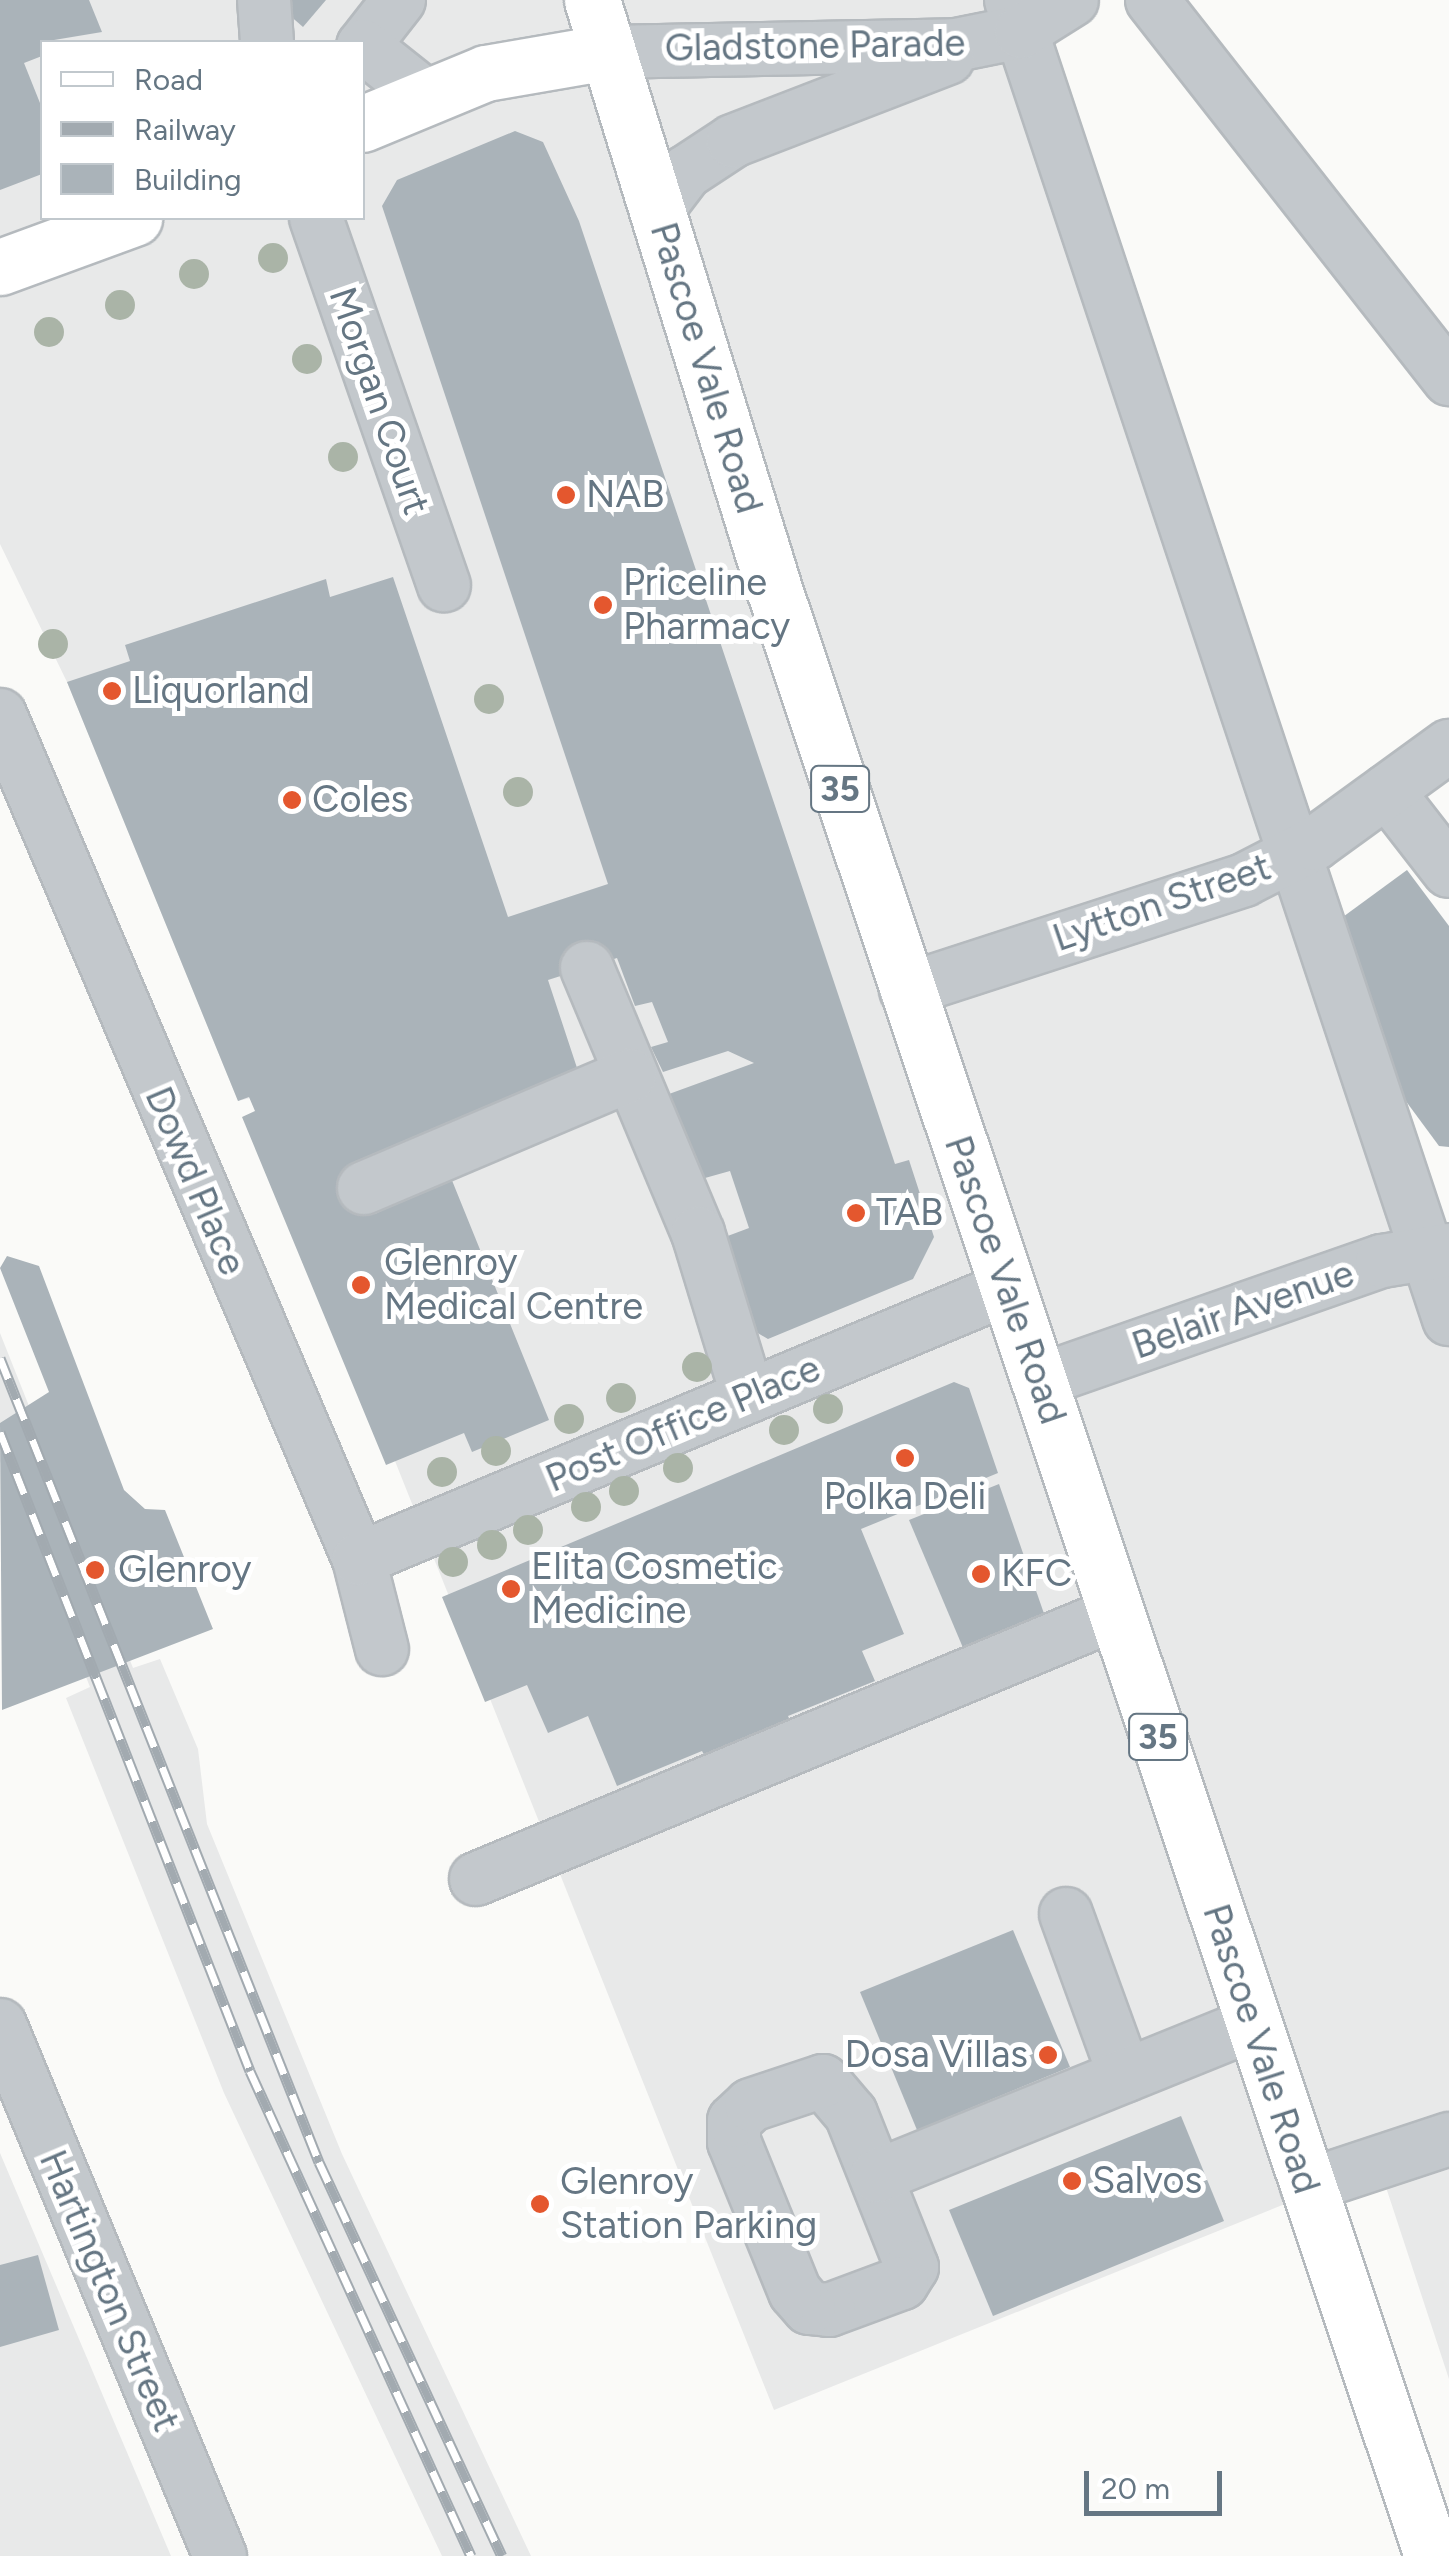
<!DOCTYPE html>
<style>
body{margin:0}
#map{position:relative;width:1449px;height:2556px;overflow:hidden;background:#fafaf8;font-family:Figtree,sans-serif}
div>[style]{position:absolute}
[style*='--x']{left:calc(var(--x)*1px);top:calc(var(--y)*1px);width:calc(var(--w)*1px);rotate:calc(var(--a)*1deg)}
.built>*{inset:0;background:#e8e9e9}
.building>*{inset:0;background:#aab3b9}
.roads{filter:drop-shadow(2px 0 #b5babe) drop-shadow(-2px 0 #b5babe) drop-shadow(0 2px #b5babe) drop-shadow(0 -2px #b5babe)}
.minor>*{height:52px;margin:-26px;padding:0 26px;transform-origin:26px;border-radius:26px;background:#c3c8cc}
.major>*{height:55px;margin:-27.5px;padding:0 27.5px;transform-origin:27.5px;border-radius:27.5px;background:#fff}
.rail>*{height:11px;margin-top:-5.5px;transform-origin:0;background:repeating-linear-gradient(90deg,#fff 0 22px,#a2aab0 0 44px);box-sizing:border-box;border-block:2px solid #a2aab0}
.trees>*{width:30px;height:30px;margin:-15px;border-radius:50%;background:#aab4a7}
.dots>*{width:28px;height:28px;translate:-50% -50%;box-sizing:border-box;border:5px solid #fff;border-radius:50%}
span{translate:-50% -50%;white-space:nowrap;text-align:center;line-height:1.15;-webkit-text-stroke:10px #fff;paint-order:stroke}
.shield-label span{padding:2px 8px;background:#fff;border:2px solid;border-radius:8px;-webkit-text-stroke-width:0}
.shield-label{font-size:35px;color:#657683;font-weight:700}
.street-label{font-size:38px;color:#657683}
.poi-label{font-size:38px;color:#657683}
.left{translate:0 -50%;text-align:left}
.right{translate:-100% -50%;text-align:right}
.legend{position:absolute;left:40px;top:40px;width:325px;height:180px;box-sizing:border-box;background:#fff;border:2px solid #c1c8cd;margin:0;padding:12px 18px;list-style:none;font-size:30px;color:#657683}
.legend li{display:flex;align-items:center;gap:20px;height:50px}
.legend b{width:50px;border:2px solid #c1c8cd}
.scale{position:absolute;left:1084px;top:2471px;width:138px;height:45px;box-sizing:border-box;border:5px solid #657683;border-top:0;padding-left:12px;font-size:30px;line-height:35px;white-space:nowrap;color:#657683;-webkit-text-stroke:8px #fff;paint-order:stroke}
</style>
<div id="map">
<div class="built">
<div style="clip-path:polygon(evenodd,0 0,1025px 0,1449px 1249px,1449px 2379px,1379px 2166px,774px 2410px,250px 1098px,238px 1101px,67px 682px,0 544px,0 0,42px 42px,362px 42px,362px 218px,42px 218px,42px 42px)"></div>
<div style="clip-path:polygon(0 1333px,133px 1668px,160px 1659px,198px 1749px,207px 1824px,342px 2154px,531px 2556px,442px 2556px,224px 2093px,66px 1698px,90px 1687px,0 1461px)"></div>
<div style="clip-path:polygon(0 2153px,171px 2556px,0 2556px)"></div>
</div>
<div class="building">
<div style="clip-path:polygon(0 0,89px 0,102px 32px,42px 42px,42px 56px,24px 63px,42px 108px,42px 174px,0 190px)"></div>
<div style="clip-path:polygon(272px 0,326px 0,303px 27px)"></div>
<div style="clip-path:polygon(515px 131px,543px 142px,579px 221px,895px 1164px,909px 1160px,934px 1237px,913px 1279px,768px 1339px,739px 1322px,719px 1251px,730px 1247px,725px 1237px,749px 1228px,730px 1171px,705px 1178px,669px 1094px,754px 1063px,728px 1051px,663px 1072px,651px 1047px,668px 1042px,652px 1002px,635px 1006px,617px 958px,548px 980px,582px 1083px,358px 1174px,375px 1214px,449px 1173px,549px 1420px,472px 1452px,464px 1433px,386px 1465px,242px 1117px,255px 1111px,249px 1097px,238px 1101px,67px 682px,130px 661px,125px 645px,326px 579px,330px 597px,393px 577px,508px 917px,608px 884px,382px 206px,397px 180px)"></div>
<div style="clip-path:polygon(1407px 870px,1449px 926px,1449px 1147px,1439px 1146px,1391px 1081px,1336px 922px)"></div>
<div style="clip-path:polygon(7px 1256px,39px 1266px,124px 1490px,145px 1509px,165px 1510px,213px 1629px,2px 1710px,0 1423px,49px 1392px,0 1268px)"></div>
<div style="clip-path:polygon(954px 1382px,969px 1388px,998px 1473px,861px 1529px,904px 1634px,862px 1651px,875px 1681px,788px 1716px,796px 1733px,711px 1768px,702px 1751px,617px 1786px,588px 1716px,548px 1733px,527px 1685px,485px 1702px,442px 1597px)"></div>
<div style="clip-path:polygon(999px 1484px,1049px 1628px,969px 1662px,909px 1520px)"></div>
<div style="clip-path:polygon(1013px 1930px,1070px 2067px,917px 2130px,860px 1992px)"></div>
<div style="clip-path:polygon(1181px 2116px,1224px 2221px,993px 2316px,949px 2210px)"></div>
<div style="clip-path:polygon(38px 2255px,59px 2330px,0 2347px,0 2265px)"></div>
</div>
<div class="roads">
<div class="minor">
<div style="--x:264;--y:0;--w:42;--a:85.9"></div>
<div style="--x:399;--y:0;--w:58;--a:128"></div>
<div style="--x:363;--y:46;--w:82;--a:38.6"></div>
<div style="--x:1011;--y:0;--w:1390;--a:71.63"></div>
<div style="--x:1152;--y:0;--w:482;--a:51.9"></div>
<div style="--x:607;--y:52;--w:349;--a:-1.1"></div>
<div style="--x:956;--y:45;--w:66;--a:-11.3"></div>
<div style="--x:1021;--y:32;--w:60;--a:-32.1"></div>
<div style="--x:657;--y:210;--w:48;--a:-52.7"></div>
<div style="--x:686;--y:172;--w:56;--a:-33.4"></div>
<div style="--x:733;--y:141;--w:230;--a:-21.1"></div>
<div style="--x:316;--y:218;--w:389;--a:70.8"></div>
<div style="--x:0;--y:715;--w:917;--a:66.96"></div>
<div style="--x:359;--y:1559;--w:93;--a:75.7"></div>
<div style="--x:1387;--y:791;--w:101;--a:52.2"></div>
<div style="--x:587;--y:968;--w:287;--a:67.3"></div>
<div style="--x:698;--y:1233;--w:171;--a:73"></div>
<div style="--x:906;--y:990;--w:355;--a:-18"></div>
<div style="--x:1244;--y:880;--w:79;--a:-27.2"></div>
<div style="--x:1314;--y:844;--w:167;--a:-36"></div>
<div style="--x:364;--y:1188;--w:289;--a:-23"></div>
<div style="--x:1039;--y:1381;--w:363;--a:-19.3"></div>
<div style="--x:1382;--y:1261;--w:68;--a:-9.3"></div>
<div style="--x:359;--y:1559;--w:703;--a:-22.66"></div>
<div style="--x:476;--y:1879;--w:694;--a:-22.54"></div>
<div style="--x:1066;--y:1914;--w:172;--a:70"></div>
<div style="--x:0;--y:2025;--w:575;--a:67.5"></div>
<div style="--x:823;--y:2081;--w:43;--a:49.7"></div>
<div style="--x:851;--y:2114;--w:165;--a:68.3"></div>
<div style="--x:912;--y:2267;--w:19;--a:122"></div>
<div style="--x:902;--y:2283;--w:78;--a:159.7"></div>
<div style="--x:829;--y:2310;--w:20;--a:-174"></div>
<div style="--x:809;--y:2308;--w:21;--a:-131"></div>
<div style="--x:795;--y:2292;--w:162;--a:-112.1"></div>
<div style="--x:734;--y:2142;--w:21;--a:-90"></div>
<div style="--x:734;--y:2121;--w:23;--a:-43"></div>
<div style="--x:751;--y:2105;--w:76;--a:-18.4"></div>
<div style="--x:877;--y:2176;--w:406;--a:-22"></div>
<div style="--x:1307;--y:2186;--w:150;--a:-18.3"></div>
</div>
<div class="major">
<div style="--x:592;--y:0;--w:616;--a:72.83"></div>
<div style="--x:774;--y:589;--w:2074;--a:71.5"></div>
<div style="--x:362;--y:124;--w:134;--a:-22.4"></div>
<div style="--x:486;--y:73;--w:123;--a:-9.8"></div>
<div style="--x:0;--y:267;--w:143;--a:-20.1"></div>
</div>
</div>
<div class="rail">
<div style="--x:0;--y:1358;--w:865;--a:68.36"></div>
<div style="--x:319;--y:2162;--w:434;--a:65.1"></div>
<div style="--x:0;--y:1432;--w:686;--a:68.63"></div>
<div style="--x:250;--y:2071;--w:533;--a:65.5"></div>
</div>
<div class="trees">
<div style="left:273px;top:258px"></div>
<div style="left:194px;top:274px"></div>
<div style="left:120px;top:305px"></div>
<div style="left:49px;top:332px"></div>
<div style="left:307px;top:359px"></div>
<div style="left:343px;top:457px"></div>
<div style="left:53px;top:644px"></div>
<div style="left:489px;top:699px"></div>
<div style="left:518px;top:792px"></div>
<div style="left:697px;top:1367px"></div>
<div style="left:621px;top:1398px"></div>
<div style="left:828px;top:1409px"></div>
<div style="left:569px;top:1419px"></div>
<div style="left:784px;top:1430px"></div>
<div style="left:496px;top:1451px"></div>
<div style="left:678px;top:1468px"></div>
<div style="left:442px;top:1472px"></div>
<div style="left:624px;top:1491px"></div>
<div style="left:586px;top:1507px"></div>
<div style="left:528px;top:1530px"></div>
<div style="left:492px;top:1545px"></div>
<div style="left:453px;top:1562px"></div>
</div>
<div class="dots">
<div style="left:566px;top:495px;background:#e4572e"></div>
<div style="left:603px;top:605px;background:#e4572e"></div>
<div style="left:112px;top:691px;background:#e4572e"></div>
<div style="left:292px;top:800px;background:#e4572e"></div>
<div style="left:856px;top:1213px;background:#e4572e"></div>
<div style="left:361px;top:1285px;background:#e4572e"></div>
<div style="left:905px;top:1458px;background:#e4572e"></div>
<div style="left:95px;top:1570px;background:#e4572e"></div>
<div style="left:981px;top:1574px;background:#e4572e"></div>
<div style="left:511px;top:1589px;background:#e4572e"></div>
<div style="left:1048px;top:2055px;background:#e4572e"></div>
<div style="left:1072px;top:2181px;background:#e4572e"></div>
<div style="left:540px;top:2204px;background:#e4572e"></div>
</div>
<div class="shield-label">
<span style="left:840px;top:789px">35</span>
<span style="left:1158px;top:1737px">35</span>
</div>
<div class="street-label">
<span style="left:815px;top:46px;rotate:-1deg">Gladstone Parade</span>
<span style="left:706px;top:368px;rotate:73deg">Pascoe Vale Road</span>
<span style="left:379px;top:401px;rotate:71deg">Morgan Court</span>
<span style="left:1162px;top:903px;rotate:-19deg">Lytton Street</span>
<span style="left:195px;top:1181px;rotate:67deg">Dowd Place</span>
<span style="left:1005px;top:1280px;rotate:71deg">Pascoe Vale Road</span>
<span style="left:1243px;top:1310px;rotate:-19deg">Belair Avenue</span>
<span style="left:683px;top:1424px;rotate:-23deg">Post Office Place</span>
<span style="left:1261px;top:2049px;rotate:72deg">Pascoe Vale Road</span>
<span style="left:109px;top:2291px;rotate:67deg">Hartington Street</span>
</div>
<div class="poi-label">
<span class="left" style="left:586px;top:495px">NAB</span>
<span class="left" style="left:623px;top:605px">Priceline<br>Pharmacy</span>
<span class="left" style="left:132px;top:691px">Liquorland</span>
<span class="left" style="left:312px;top:800px">Coles</span>
<span class="left" style="left:876px;top:1213px">TAB</span>
<span class="left" style="left:384px;top:1285px">Glenroy<br>Medical Centre</span>
<span style="left:905px;top:1497px">Polka Deli</span>
<span class="left" style="left:531px;top:1589px">Elita Cosmetic<br>Medicine</span>
<span class="left" style="left:118px;top:1570px">Glenroy</span>
<span class="left" style="left:1001px;top:1574px">KFC</span>
<span class="right" style="left:1028px;top:2055px">Dosa Villas</span>
<span class="left" style="left:1092px;top:2181px">Salvos</span>
<span class="left" style="left:560px;top:2204px">Glenroy<br>Station Parking</span>
</div>
<ul class="legend">
<li><b style="height:12px;background:#fff"></b>Road</li>
<li><b style="height:12px;background:#a2aab0"></b>Railway</li>
<li><b style="height:28px;background:#aab3b9"></b>Building</li>
</ul>
<div class="scale">20 m</div>
</div>
